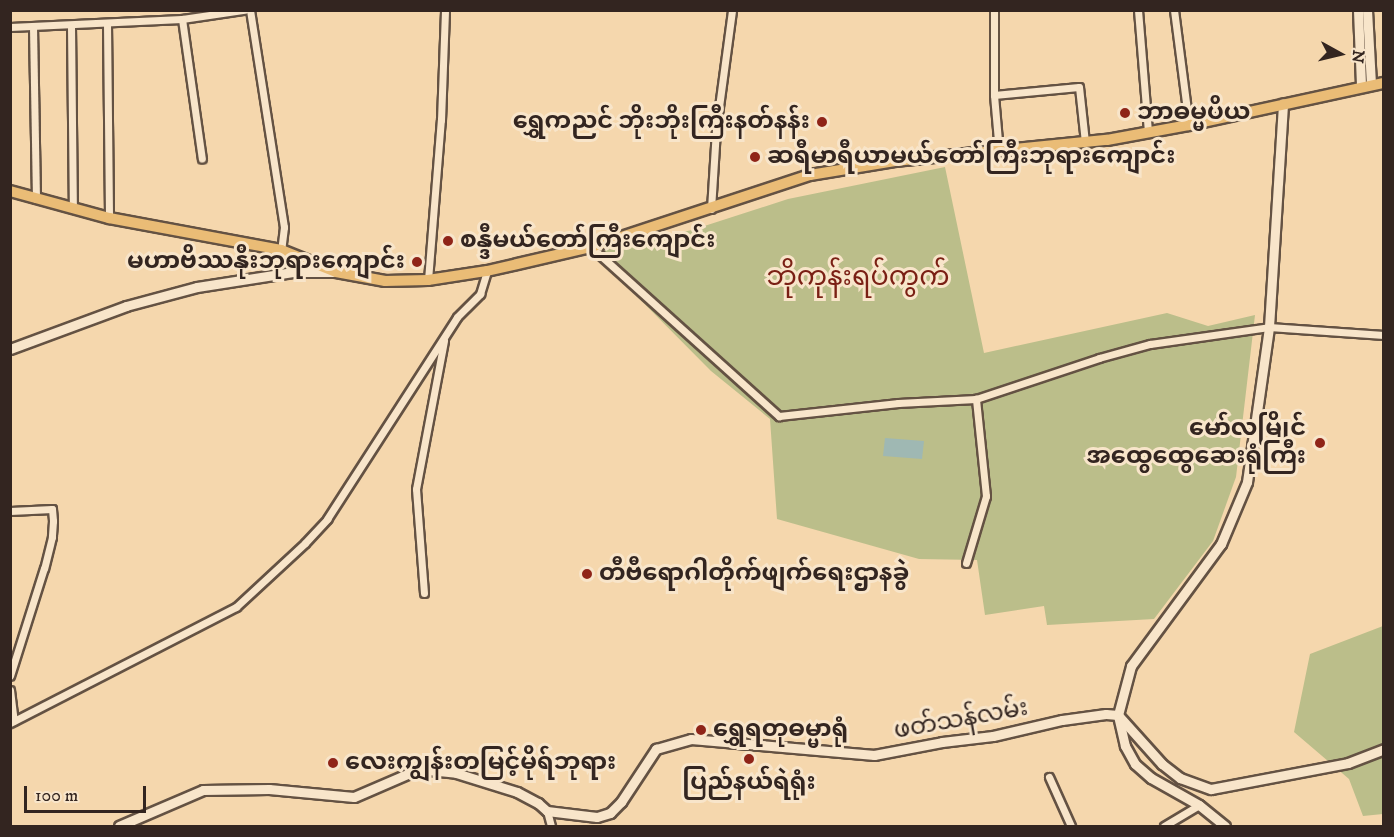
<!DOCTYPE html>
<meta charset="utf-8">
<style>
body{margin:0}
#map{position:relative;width:1394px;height:837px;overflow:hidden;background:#f5d7ad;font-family:"IM FELL DW Pica","Noto Sans Myanmar",serif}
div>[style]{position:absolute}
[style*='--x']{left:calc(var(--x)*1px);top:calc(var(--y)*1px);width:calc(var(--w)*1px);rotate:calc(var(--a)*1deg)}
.green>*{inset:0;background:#bbbe8a}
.water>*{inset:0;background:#9fb8b3}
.roads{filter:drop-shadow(2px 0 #645243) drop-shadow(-2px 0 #645243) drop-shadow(0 2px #645243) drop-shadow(0 -2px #645243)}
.street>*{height:7px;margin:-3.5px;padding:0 3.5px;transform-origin:3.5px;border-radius:3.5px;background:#f8e5ca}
.secondary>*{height:9px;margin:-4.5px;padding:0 4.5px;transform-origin:4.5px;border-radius:4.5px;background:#f8e5ca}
.primary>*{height:10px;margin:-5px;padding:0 5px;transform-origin:5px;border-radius:5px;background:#eabc76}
.dots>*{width:16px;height:16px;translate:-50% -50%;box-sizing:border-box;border:3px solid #f8e5ca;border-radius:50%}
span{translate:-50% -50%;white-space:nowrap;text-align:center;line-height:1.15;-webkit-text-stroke:6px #f8e5ca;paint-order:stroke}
.poi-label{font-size:24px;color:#332520;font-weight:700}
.left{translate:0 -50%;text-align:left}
.right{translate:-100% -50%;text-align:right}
.street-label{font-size:24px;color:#332520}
.quarter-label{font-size:27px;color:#7a1f14}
.frame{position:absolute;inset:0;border:12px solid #332520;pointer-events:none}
.north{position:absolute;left:1310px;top:24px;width:60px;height:60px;-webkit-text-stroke:4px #f8e5ca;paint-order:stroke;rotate:98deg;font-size:16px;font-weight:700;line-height:24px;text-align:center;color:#332520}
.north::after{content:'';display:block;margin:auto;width:21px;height:27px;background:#332520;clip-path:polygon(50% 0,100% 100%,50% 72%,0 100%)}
.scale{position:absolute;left:24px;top:786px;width:122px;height:27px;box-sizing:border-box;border:3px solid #332520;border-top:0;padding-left:8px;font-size:18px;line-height:21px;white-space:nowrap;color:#332520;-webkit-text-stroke:4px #f8e5ca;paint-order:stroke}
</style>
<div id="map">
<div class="green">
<div style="clip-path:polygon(945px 167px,984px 353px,1167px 313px,1208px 326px,1255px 315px,1236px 477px,1213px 541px,1154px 619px,1047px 625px,1044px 606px,985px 615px,977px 560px,919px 559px,777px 519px,770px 419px,711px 371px,592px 251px,692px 230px,788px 199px)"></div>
<div style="clip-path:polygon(1383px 626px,1383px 814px,1363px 816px,1349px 779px,1294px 732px,1310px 654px)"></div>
</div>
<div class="water">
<div style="clip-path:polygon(885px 438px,924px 441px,922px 459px,883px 456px)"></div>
</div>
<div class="roads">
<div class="street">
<div style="--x:250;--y:10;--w:220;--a:81.1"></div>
<div style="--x:284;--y:227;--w:23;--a:97"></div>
<div style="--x:994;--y:10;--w:85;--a:90"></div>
<div style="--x:994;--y:95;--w:57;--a:85"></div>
<div style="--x:1138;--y:10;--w:122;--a:85.3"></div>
<div style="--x:1174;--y:10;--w:116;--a:82.6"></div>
<div style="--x:182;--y:19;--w:141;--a:81.9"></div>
<div style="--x:107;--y:24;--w:194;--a:89.4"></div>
<div style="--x:71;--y:26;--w:183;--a:89.4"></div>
<div style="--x:10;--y:27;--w:172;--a:-2.7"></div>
<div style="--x:182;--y:19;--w:63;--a:-8.3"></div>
<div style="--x:33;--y:27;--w:172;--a:89"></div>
<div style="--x:994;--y:95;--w:85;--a:-5.4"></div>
<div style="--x:1079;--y:87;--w:55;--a:83.8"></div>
<div style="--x:711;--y:209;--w:80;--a:-86.4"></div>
<div style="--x:716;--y:129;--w:120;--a:-82.3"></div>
<div style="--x:591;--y:247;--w:253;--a:42"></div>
<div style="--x:779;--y:416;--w:120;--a:-6.2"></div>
<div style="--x:898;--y:403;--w:78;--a:-2.9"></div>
<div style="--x:976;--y:399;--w:130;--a:-18.4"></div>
<div style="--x:1099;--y:358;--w:53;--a:-15.4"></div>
<div style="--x:1150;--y:344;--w:120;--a:-8.1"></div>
<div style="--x:1269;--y:327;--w:115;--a:4"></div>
<div style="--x:428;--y:280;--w:161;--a:-85.4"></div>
<div style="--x:441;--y:120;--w:110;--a:-87.9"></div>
<div style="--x:10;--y:511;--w:42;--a:-2.7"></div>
<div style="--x:52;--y:509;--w:12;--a:85"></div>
<div style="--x:53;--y:521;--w:16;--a:94"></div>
<div style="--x:52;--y:537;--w:32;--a:104"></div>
<div style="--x:44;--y:568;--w:113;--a:107.5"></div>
<div style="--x:966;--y:563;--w:70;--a:-73.4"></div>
<div style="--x:986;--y:496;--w:98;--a:-95.9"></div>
<div style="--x:424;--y:593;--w:104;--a:-94.4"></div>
<div style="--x:416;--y:489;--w:151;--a:-79.3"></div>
<div style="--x:10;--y:690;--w:31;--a:83"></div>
<div style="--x:10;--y:723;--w:254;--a:-27.2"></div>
<div style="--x:236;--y:607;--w:94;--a:-42.8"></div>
<div style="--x:305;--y:543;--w:33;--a:-47"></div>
<div style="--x:327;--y:519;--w:240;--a:-57.2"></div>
<div style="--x:457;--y:317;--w:33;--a:-45"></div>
<div style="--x:480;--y:294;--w:24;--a:-73"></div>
<div style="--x:1049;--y:777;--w:54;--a:65.8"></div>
<div style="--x:547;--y:811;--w:16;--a:75"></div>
<div style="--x:1164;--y:826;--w:41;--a:-31"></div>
</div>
<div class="secondary">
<div style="--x:1358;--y:10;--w:76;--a:87.7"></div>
<div style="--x:1367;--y:10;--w:75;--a:86.9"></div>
<div style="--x:10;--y:349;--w:124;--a:-20.3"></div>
<div style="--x:126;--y:306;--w:73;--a:-15"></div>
<div style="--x:197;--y:287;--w:97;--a:-8.9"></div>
<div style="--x:293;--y:272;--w:40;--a:0"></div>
<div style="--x:119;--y:826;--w:91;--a:-23.2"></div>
<div style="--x:203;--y:790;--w:66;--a:-0.9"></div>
<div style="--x:269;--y:789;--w:85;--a:5.4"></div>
<div style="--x:354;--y:797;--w:71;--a:-23.3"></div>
<div style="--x:419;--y:769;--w:37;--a:6"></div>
<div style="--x:456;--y:773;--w:64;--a:17.3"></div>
<div style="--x:517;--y:792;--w:24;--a:28"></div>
<div style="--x:538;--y:803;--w:12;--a:42"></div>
<div style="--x:547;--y:811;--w:50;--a:6.8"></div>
<div style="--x:597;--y:817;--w:14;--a:-17"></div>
<div style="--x:610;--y:813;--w:16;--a:-45"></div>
<div style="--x:621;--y:802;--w:64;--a:-56.6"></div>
<div style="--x:656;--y:749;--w:36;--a:-16"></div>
<div style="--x:691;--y:739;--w:184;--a:5"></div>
<div style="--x:874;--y:755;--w:69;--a:-10.8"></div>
<div style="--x:942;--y:742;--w:51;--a:-6.7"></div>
<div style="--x:993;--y:736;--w:71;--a:-13.1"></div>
<div style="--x:1062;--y:720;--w:44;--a:-7.8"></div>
<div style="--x:1106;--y:714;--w:12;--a:5"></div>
<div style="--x:1118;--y:715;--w:66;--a:48.1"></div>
<div style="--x:1162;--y:764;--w:23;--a:38"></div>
<div style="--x:1180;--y:778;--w:33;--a:20"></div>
<div style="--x:1211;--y:789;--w:139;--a:-10.7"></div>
<div style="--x:1348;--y:763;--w:39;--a:-21"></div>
<div style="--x:1225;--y:826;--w:33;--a:-141"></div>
<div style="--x:1199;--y:805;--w:55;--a:-150.6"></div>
<div style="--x:1151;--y:778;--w:21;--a:-139"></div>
<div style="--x:1135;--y:764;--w:21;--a:-119"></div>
<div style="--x:1125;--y:746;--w:32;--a:-103"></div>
<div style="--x:1118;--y:715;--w:51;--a:-75.1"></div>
<div style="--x:1131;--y:666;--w:152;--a:-53.6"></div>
<div style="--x:1221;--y:544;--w:67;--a:-67.2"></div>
<div style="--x:1247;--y:482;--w:157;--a:-81.9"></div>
<div style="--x:1269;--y:327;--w:224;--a:-86.4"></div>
</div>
<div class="primary">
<div style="--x:10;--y:191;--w:103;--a:15.3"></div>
<div style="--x:109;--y:218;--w:175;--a:10.5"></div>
<div style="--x:281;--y:250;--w:59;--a:21.8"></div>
<div style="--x:336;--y:272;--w:50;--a:10.4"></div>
<div style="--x:385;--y:281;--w:43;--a:-1.3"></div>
<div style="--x:428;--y:280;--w:60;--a:-8.7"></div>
<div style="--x:487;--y:271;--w:107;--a:-13"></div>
<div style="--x:591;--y:247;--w:231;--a:-18.2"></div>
<div style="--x:810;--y:175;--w:86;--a:-9.4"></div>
<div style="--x:895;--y:161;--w:213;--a:-5.7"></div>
<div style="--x:1107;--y:140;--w:83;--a:-10.4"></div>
<div style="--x:1189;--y:125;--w:199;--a:-12.2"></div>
</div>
</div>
<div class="dots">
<div style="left:1125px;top:113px;background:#8f2418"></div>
<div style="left:822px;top:122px;background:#8f2418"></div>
<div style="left:755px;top:157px;background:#8f2418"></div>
<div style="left:448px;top:241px;background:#8f2418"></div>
<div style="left:417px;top:262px;background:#8f2418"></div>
<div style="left:1320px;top:443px;background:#8f2418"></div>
<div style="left:587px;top:574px;background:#8f2418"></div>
<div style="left:701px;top:730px;background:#8f2418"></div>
<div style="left:749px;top:759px;background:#8f2418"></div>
<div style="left:333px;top:763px;background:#8f2418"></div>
</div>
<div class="poi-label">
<span class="left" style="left:1137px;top:113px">ဘာဓမ္မပိယ</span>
<span class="right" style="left:810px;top:122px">ရွှေကညင် ဘိုးဘိုးကြီးနတ်နန်း</span>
<span class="left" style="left:767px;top:157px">ဆရီမာရီယာမယ်တော်ကြီးဘုရားကျောင်း</span>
<span class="left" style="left:460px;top:241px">စန္ဒီမယ်တော်ကြီးကျောင်း</span>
<span class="right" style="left:405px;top:262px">မဟာဗိဿနိုးဘုရားကျောင်း</span>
<span class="right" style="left:1306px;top:443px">မော်လမြိုင်<br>အထွေထွေဆေးရုံကြီး</span>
<span class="left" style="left:599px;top:574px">တီဗီရောဂါတိုက်ဖျက်ရေးဌာနခွဲ</span>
<span class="left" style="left:713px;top:730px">ရွှေရတုဓမ္မာရုံ</span>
<span class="left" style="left:345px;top:763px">လေးကျွန်းတမြင့်မိုရ်ဘုရား</span>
<span style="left:749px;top:783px">ပြည်နယ်ရဲရုံး</span>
</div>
<div class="street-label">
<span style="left:961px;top:720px;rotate:-10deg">ဖတ်သန်လမ်း</span>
</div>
<div class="quarter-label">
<span style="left:858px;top:278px">ဘိုကုန်းရပ်ကွက်</span>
</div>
<div class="frame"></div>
<div class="north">N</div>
<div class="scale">100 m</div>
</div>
